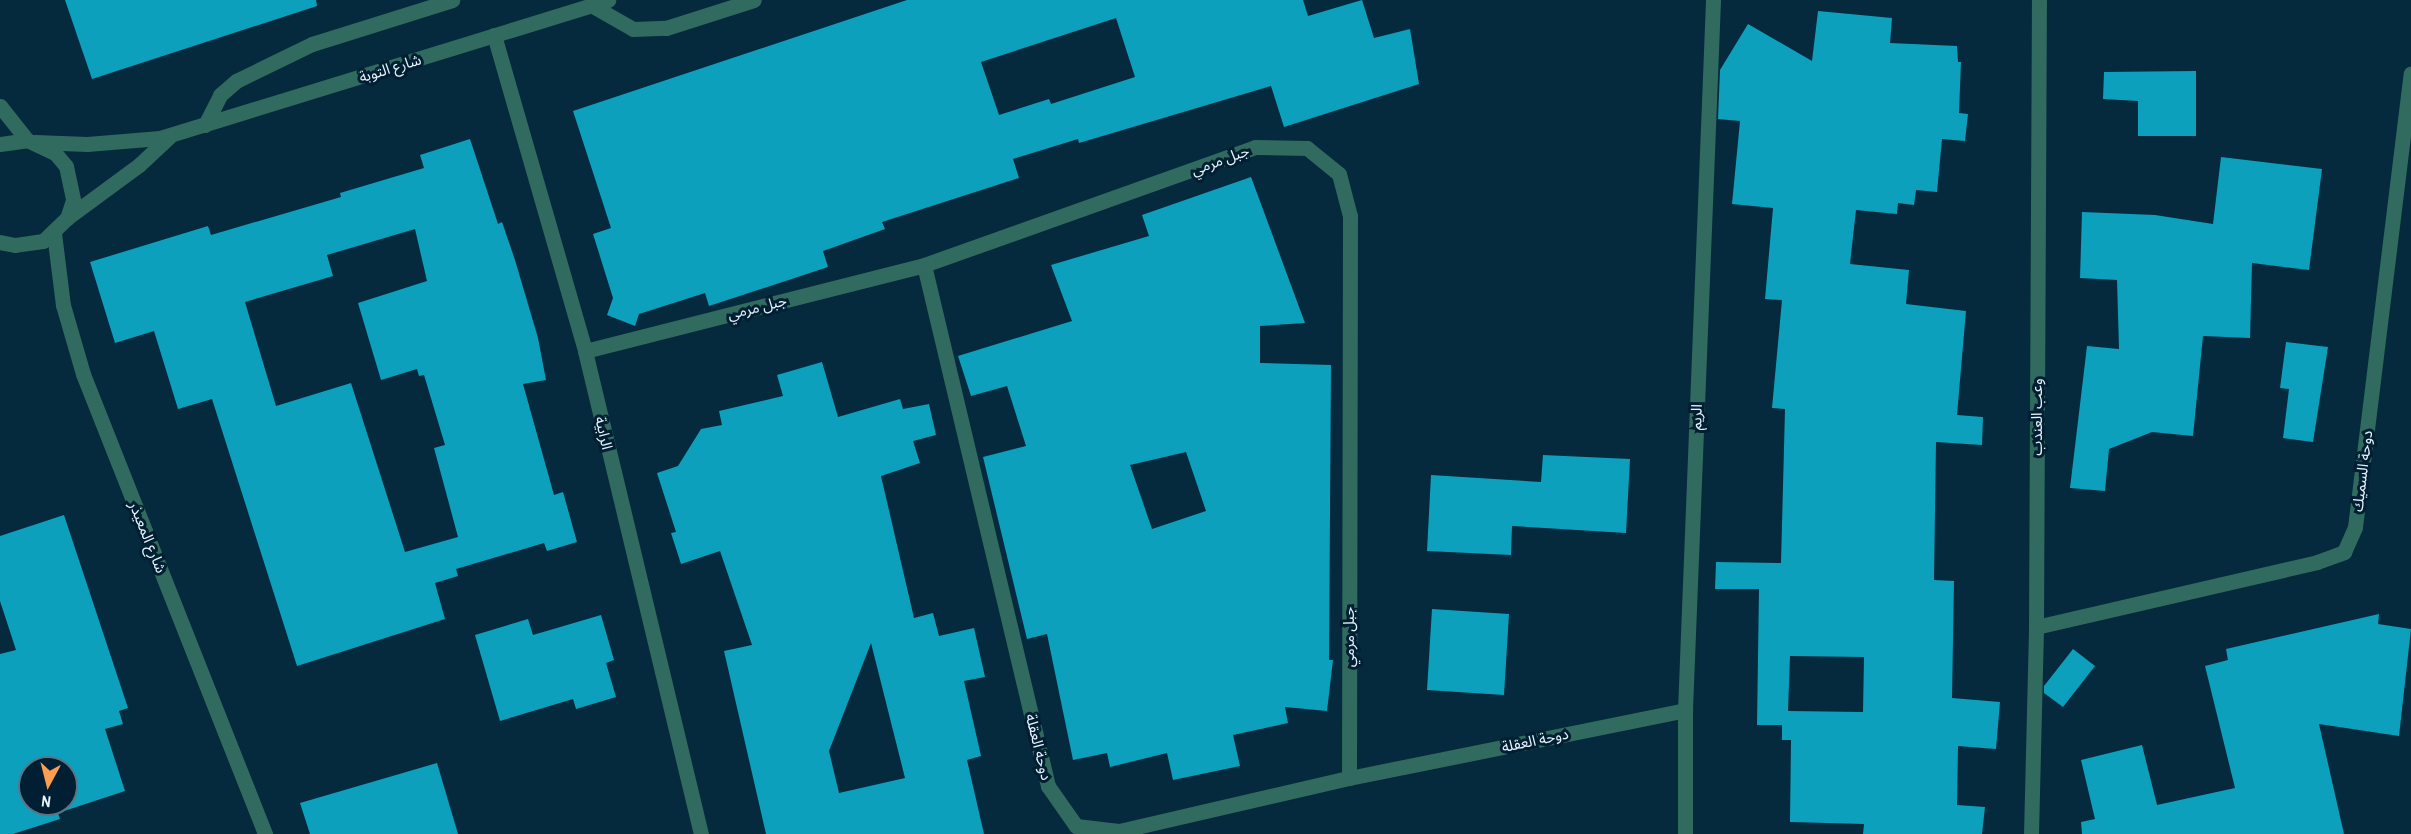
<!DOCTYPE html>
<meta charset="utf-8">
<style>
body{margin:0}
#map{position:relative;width:2411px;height:834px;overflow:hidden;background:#05293d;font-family:"Archivo Narrow","Noto Sans Arabic",sans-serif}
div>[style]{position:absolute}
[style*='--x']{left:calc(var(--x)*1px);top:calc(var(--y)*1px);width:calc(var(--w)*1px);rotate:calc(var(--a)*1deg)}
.building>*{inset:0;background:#0ca0bd}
.service>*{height:15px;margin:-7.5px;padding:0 7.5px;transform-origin:7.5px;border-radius:7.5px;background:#316a5e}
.minor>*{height:15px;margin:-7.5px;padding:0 7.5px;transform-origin:7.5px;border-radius:7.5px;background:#316a5e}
.tertiary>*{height:15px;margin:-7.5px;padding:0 7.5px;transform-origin:7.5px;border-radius:7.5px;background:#316a5e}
span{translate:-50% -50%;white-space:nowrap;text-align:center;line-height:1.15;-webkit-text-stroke:6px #001f32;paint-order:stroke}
.street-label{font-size:15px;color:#e6f4fe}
.north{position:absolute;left:18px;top:756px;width:60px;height:60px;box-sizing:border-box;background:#001f32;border:2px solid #5c7484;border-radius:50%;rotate:187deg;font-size:16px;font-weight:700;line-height:24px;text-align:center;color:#e6f4fe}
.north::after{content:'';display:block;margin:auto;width:21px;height:27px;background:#fc9e52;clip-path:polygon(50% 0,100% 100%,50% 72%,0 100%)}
</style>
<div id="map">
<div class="building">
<div style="clip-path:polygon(65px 0,316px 0,317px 6px,92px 79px)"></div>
<div style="clip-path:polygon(evenodd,907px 0,1303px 0,1308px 16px,1362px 0,1374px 38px,1410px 29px,1419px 84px,1284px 127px,1271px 86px,1079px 143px,1078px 139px,1013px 159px,1019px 178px,882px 222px,885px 229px,823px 251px,828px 267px,709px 306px,705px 293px,639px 314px,635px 326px,607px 315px,613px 298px,593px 234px,611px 228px,573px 111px,907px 0,1116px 18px,1135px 77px,1051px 104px,1049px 99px,999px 115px,981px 62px,1116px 18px)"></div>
<div style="clip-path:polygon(evenodd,1818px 11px,1892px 18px,1890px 43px,1957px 46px,1958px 62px,1961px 62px,1959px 113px,1968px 114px,1965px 141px,1942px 139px,1937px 192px,1916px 190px,1914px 205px,1898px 203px,1897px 214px,1856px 210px,1850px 264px,1909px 270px,1906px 304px,1966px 311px,1957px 415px,1983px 417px,1982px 445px,1936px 442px,1934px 580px,1954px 581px,1952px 698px,2000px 702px,1996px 749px,1958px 746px,1957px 805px,1985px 807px,1982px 834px,1863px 834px,1864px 824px,1790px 822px,1791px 740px,1782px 740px,1782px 725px,1757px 725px,1759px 589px,1715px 589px,1716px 562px,1781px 563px,1785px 409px,1772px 408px,1782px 300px,1765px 299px,1773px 208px,1732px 204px,1740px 121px,1718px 119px,1720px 70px,1748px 24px,1812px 61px,1818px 11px,1790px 656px,1864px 657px,1863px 712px,1788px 711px,1790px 656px)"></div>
<div style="clip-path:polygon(2196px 71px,2196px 136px,2138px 136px,2138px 101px,2103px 99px,2104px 72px)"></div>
<div style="clip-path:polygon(evenodd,470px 139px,498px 224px,502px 222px,515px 260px,538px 338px,546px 380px,523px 384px,554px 495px,563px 492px,577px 542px,547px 551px,544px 543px,456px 569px,458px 576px,435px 583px,445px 619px,297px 666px,212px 399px,178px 409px,154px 331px,115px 343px,90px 262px,208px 226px,211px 235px,341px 197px,340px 193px,424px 168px,420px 155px,470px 139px,415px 229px,427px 281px,358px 303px,381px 380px,417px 369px,419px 376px,424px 375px,445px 445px,434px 448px,458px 537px,405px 552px,351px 383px,276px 406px,245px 302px,333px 276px,327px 255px,415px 229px)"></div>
<div style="clip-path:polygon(2221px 157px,2322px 169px,2309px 270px,2252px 263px,2250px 338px,2203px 336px,2193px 436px,2152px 432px,2109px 449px,2105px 491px,2070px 488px,2087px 346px,2119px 349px,2117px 280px,2080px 278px,2082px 212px,2155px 215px,2213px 224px)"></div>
<div style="clip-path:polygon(evenodd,1251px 177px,1305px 323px,1260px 326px,1260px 363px,1331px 365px,1329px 660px,1333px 660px,1327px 711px,1285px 707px,1288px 723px,1233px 735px,1240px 766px,1173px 780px,1167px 753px,1110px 767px,1107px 753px,1073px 760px,1047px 634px,1027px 639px,983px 457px,1026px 446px,1007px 386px,971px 396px,958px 356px,1072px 321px,1051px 265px,1149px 236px,1142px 215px,1251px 177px,1186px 452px,1206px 511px,1152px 529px,1130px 465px,1186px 452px)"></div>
<div style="clip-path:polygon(2286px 342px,2328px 347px,2313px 442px,2283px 438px,2289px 389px,2280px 388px)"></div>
<div style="clip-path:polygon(evenodd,822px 362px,838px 417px,900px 399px,903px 409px,929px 404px,936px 435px,913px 441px,920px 463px,881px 476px,914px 618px,933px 613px,939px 636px,974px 628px,985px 677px,964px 681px,981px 756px,967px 760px,984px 834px,766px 834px,724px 651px,752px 645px,720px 551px,681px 564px,671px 533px,676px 532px,657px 473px,678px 466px,701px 429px,722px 425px,719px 411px,783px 396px,777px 375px,822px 362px,871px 643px,905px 778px,839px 793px,829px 751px,871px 643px)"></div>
<div style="clip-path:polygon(1543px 455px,1630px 459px,1626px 533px,1512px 526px,1511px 555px,1427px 551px,1431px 475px,1541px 482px)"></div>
<div style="clip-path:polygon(evenodd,64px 515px,128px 708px,119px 711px,123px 724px,105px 729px,125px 791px,58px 813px,60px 819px,13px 834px,0 834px,0 654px,16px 650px,0 601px,0 536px,64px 515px,30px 768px,66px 768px,66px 804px,30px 804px,30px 768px)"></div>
<div style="clip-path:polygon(1432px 609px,1509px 614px,1504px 695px,1427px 690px)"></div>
<div style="clip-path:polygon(2379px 614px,2378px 624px,2411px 629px,2399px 736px,2319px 724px,2344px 834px,2082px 834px,2081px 822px,2095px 819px,2081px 760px,2142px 745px,2157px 805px,2235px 788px,2205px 666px,2228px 660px,2226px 649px)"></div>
<div style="clip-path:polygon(601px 615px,614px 660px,606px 663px,616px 697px,576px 709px,573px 699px,500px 721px,475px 635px,528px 619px,533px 635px)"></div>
<div style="clip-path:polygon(2073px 649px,2095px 666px,2063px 707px,2044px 693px,2044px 686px)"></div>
<div style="clip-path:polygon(437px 763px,458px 834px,310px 834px,300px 803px)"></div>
</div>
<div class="service">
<div style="--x:591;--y:5;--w:48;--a:29.7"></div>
<div style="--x:633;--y:29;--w:33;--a:-2"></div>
<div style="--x:666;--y:28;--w:92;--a:-17.7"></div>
<div style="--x:205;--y:125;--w:34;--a:-63"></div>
<div style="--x:220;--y:95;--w:21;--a:-41"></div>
<div style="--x:236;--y:81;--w:85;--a:-26"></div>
<div style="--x:312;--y:44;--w:147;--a:-17.4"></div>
</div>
<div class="minor">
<div style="--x:494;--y:35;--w:329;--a:73.9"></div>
<div style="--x:585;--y:351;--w:497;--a:76.5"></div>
<div style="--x:924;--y:265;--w:536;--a:76.61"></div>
<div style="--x:1048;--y:786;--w:49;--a:55"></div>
<div style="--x:1076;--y:826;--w:43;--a:6.6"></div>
<div style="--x:1119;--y:831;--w:236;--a:-13"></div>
<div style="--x:1349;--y:778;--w:343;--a:-11.4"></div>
<div style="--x:585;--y:351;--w:350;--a:-14.2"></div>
<div style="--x:924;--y:265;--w:351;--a:-19.6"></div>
<div style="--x:1255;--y:147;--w:52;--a:1.1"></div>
<div style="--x:1307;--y:148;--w:41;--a:39.1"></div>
<div style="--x:1339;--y:174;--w:43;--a:75.3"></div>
<div style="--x:1350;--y:216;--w:562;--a:90.1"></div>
<div style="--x:2036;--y:627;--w:288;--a:-13"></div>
<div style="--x:2317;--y:562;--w:29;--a:-20"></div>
<div style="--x:2344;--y:552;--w:27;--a:-66"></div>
<div style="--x:2355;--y:527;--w:457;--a:-83"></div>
<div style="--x:1685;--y:834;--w:124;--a:-90"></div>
<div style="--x:1685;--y:710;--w:711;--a:-87.74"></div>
<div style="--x:2031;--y:834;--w:207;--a:-88.6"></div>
<div style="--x:2036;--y:627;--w:627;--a:-89.73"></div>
</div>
<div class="tertiary">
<div style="--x:0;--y:106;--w:43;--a:51.5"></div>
<div style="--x:35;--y:142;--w:52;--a:2.2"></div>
<div style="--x:87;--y:144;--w:73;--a:-4.7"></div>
<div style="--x:160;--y:138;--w:469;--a:-17.1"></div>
<div style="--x:0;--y:144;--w:27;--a:-8"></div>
<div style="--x:27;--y:140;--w:31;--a:25"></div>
<div style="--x:55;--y:153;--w:17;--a:50"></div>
<div style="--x:66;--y:166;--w:35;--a:78"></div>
<div style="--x:73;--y:200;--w:19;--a:108"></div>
<div style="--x:67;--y:218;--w:33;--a:136"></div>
<div style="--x:43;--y:241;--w:28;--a:172"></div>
<div style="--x:15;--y:245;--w:15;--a:-169"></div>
<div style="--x:67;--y:218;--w:89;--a:-36.4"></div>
<div style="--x:139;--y:165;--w:41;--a:-43"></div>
<div style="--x:54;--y:233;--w:73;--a:82.9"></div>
<div style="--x:63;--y:305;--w:72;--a:73.8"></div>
<div style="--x:83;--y:374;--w:495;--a:68.4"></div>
</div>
<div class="street-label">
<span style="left:390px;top:68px;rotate:-17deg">شارع التوبة</span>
<span style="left:1220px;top:160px;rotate:-20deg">جبل مرمي</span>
<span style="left:757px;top:307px;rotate:-14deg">جبل مرمي</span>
<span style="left:1696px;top:417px;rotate:-88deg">الريم</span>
<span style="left:2037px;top:417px;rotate:-90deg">وعب العندب</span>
<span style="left:604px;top:433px;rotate:77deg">الرابية</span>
<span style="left:2362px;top:471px;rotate:-83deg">دوحة السميك</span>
<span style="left:148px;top:537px;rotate:68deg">شارع المعيذر</span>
<span style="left:1349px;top:637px;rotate:-90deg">جبل مرمي</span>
<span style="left:1535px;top:740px;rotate:-12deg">دوحة العقلة</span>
<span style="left:1039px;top:747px;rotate:76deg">دوحة العقلة</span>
</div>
<div class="north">N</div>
</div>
